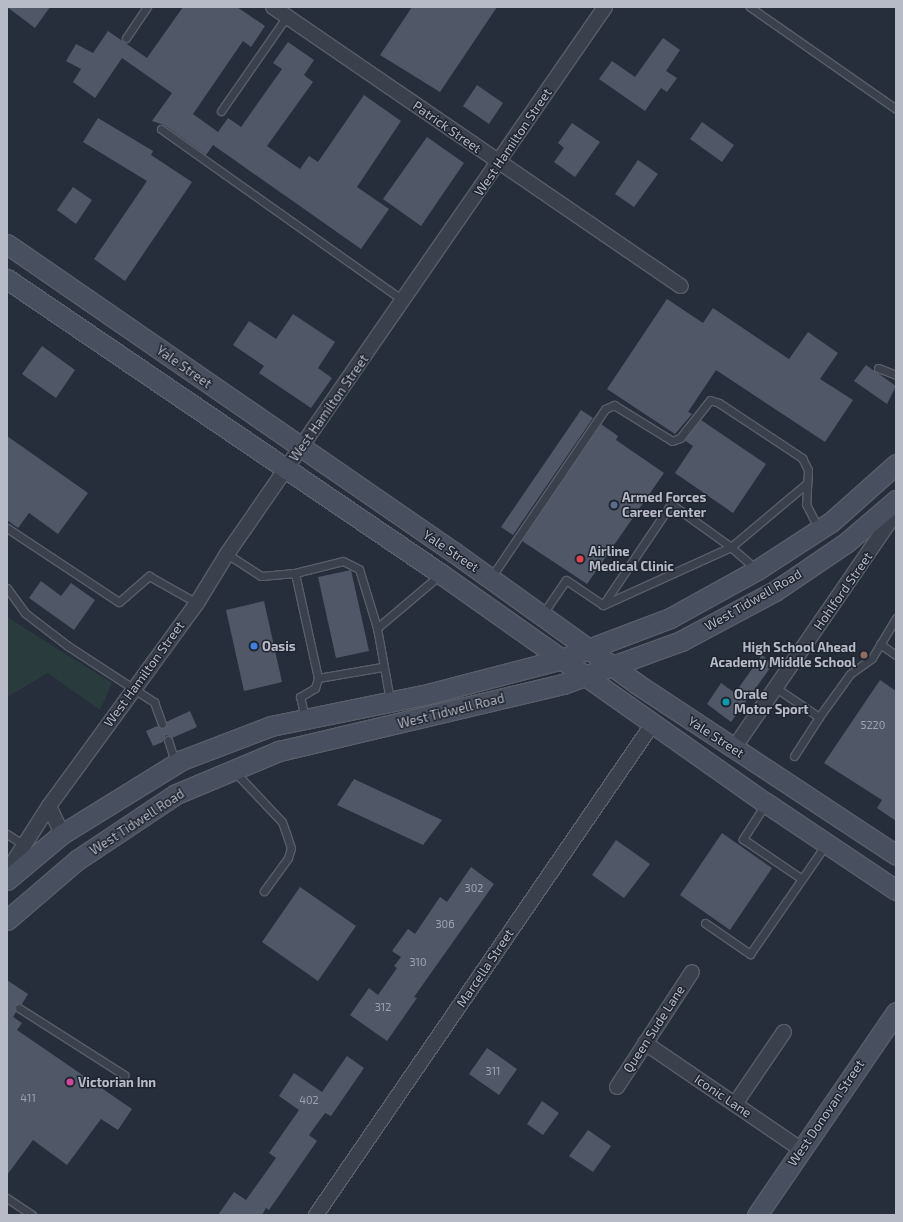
<!DOCTYPE html>
<style>
body{margin:0}
#map{position:relative;width:903px;height:1222px;overflow:hidden;background:#262e3b;font-family:"Exo 2",sans-serif}
div>[style]{position:absolute}
[style*='--x']{left:calc(var(--x)*1px);top:calc(var(--y)*1px);width:calc(var(--w)*1px);rotate:calc(var(--a)*1deg)}
.green>*{inset:0;background:#293b3d}
.building>*{inset:0;background:#505867}
.roads{filter:drop-shadow(1px 0 #585e69) drop-shadow(-1px 0 #585e69) drop-shadow(0 1px #585e69) drop-shadow(0 -1px #585e69)}
.lane>*{height:7px;margin:-3.5px;padding:0 3.5px;transform-origin:3.5px;border-radius:3.5px;background:#3a404c}
.street>*{height:14px;margin:-7px;padding:0 7px;transform-origin:7px;border-radius:7px;background:#3a404c}
.secondary>*{height:19px;margin:-9.5px;padding:0 9.5px;transform-origin:9.5px;border-radius:9.5px;background:#484f5e}
.dots>*{width:11px;height:11px;translate:-50% -50%;box-sizing:border-box;border:2px solid #1f2530;border-radius:50%}
span{translate:-50% -50%;white-space:nowrap;text-align:center;line-height:1.15;-webkit-text-stroke:3px #1f2530;paint-order:stroke}
.number-label{font-size:11px;color:#9ca2af}
.number-label span{-webkit-text-stroke-width:0}
.street-label{font-size:13px;color:#b6bbc7}
.poi-label{font-size:13px;color:#b6bbc7;font-weight:700}
.left{translate:0 -50%;text-align:left}
.right{translate:-100% -50%;text-align:right}
.frame{position:absolute;inset:0;border:8px solid #b6bbc7;pointer-events:none}
</style>
<div id="map">
<div class="green">
<div style="clip-path:polygon(7px 617px,112px 683px,100px 710px,48px 673px,7px 697px)"></div>
</div>
<div class="building">
<div style="clip-path:polygon(7px 7px,50px 7px,35px 28px)"></div>
<div style="clip-path:polygon(183px 7px,237px 7px,265px 26px,251px 47px,243px 41px,193px 114px,218px 132px,228px 118px,241px 127px,282px 69px,273px 63px,288px 42px,314px 60px,304px 75px,313px 82px,267px 146px,300px 169px,309px 156px,318px 162px,364px 95px,401px 121px,357px 187px,389px 209px,361px 249px,213px 145px,206px 155px,164px 125px,152px 121px,172px 93px,122px 58px,95px 98px,73px 82px,81px 69px,66px 61px,76px 44px,93px 53px,108px 31px,147px 58px)"></div>
<div style="clip-path:polygon(412px 7px,497px 7px,440px 92px,380px 55px)"></div>
<div style="clip-path:polygon(663px 38px,680px 50px,666px 71px,677px 78px,667px 92px,661px 88px,645px 111px,599px 79px,612px 61px,635px 77px)"></div>
<div style="clip-path:polygon(477px 85px,503px 103px,489px 124px,463px 106px)"></div>
<div style="clip-path:polygon(98px 118px,153px 151px,151px 155px,192px 182px,125px 281px,94px 259px,147px 181px,83px 142px)"></div>
<div style="clip-path:polygon(702px 122px,734px 145px,722px 162px,690px 139px)"></div>
<div style="clip-path:polygon(572px 123px,600px 142px,575px 177px,554px 162px,564px 148px,558px 143px)"></div>
<div style="clip-path:polygon(427px 137px,464px 163px,421px 226px,383px 199px)"></div>
<div style="clip-path:polygon(638px 160px,658px 174px,634px 207px,615px 194px)"></div>
<div style="clip-path:polygon(73px 187px,92px 200px,76px 224px,57px 210px)"></div>
<div style="clip-path:polygon(667px 299px,703px 323px,713px 308px,789px 359px,808px 332px,838px 353px,820px 379px,853px 400px,825px 442px,716px 370px,688px 412px,692px 414px,675px 434px,607px 389px)"></div>
<div style="clip-path:polygon(293px 314px,335px 342px,318px 368px,332px 378px,311px 408px,259px 373px,264px 366px,233px 345px,249px 321px,276px 339px)"></div>
<div style="clip-path:polygon(42px 346px,75px 370px,56px 398px,22px 374px)"></div>
<div style="clip-path:polygon(866px 365px,896px 386px,887px 404px,854px 381px)"></div>
<div style="clip-path:polygon(581px 410px,593px 418px,513px 535px,501px 527px)"></div>
<div style="clip-path:polygon(701px 420px,766px 464px,733px 513px,675px 473px,693px 446px,684px 440px)"></div>
<div style="clip-path:polygon(601px 424px,618px 436px,616px 440px,664px 473px,587px 584px,522px 541px)"></div>
<div style="clip-path:polygon(7px 436px,88px 493px,58px 534px,29px 513px,18px 528px,7px 520px)"></div>
<div style="clip-path:polygon(351px 570px,369px 651px,336px 658px,318px 577px)"></div>
<div style="clip-path:polygon(41px 581px,61px 596px,71px 583px,95px 600px,74px 630px,29px 598px)"></div>
<div style="clip-path:polygon(264px 601px,282px 682px,244px 691px,226px 610px)"></div>
<div style="clip-path:polygon(762px 655px,773px 664px,731px 722px,707px 704px,721px 683px,735px 693px)"></div>
<div style="clip-path:polygon(880px 680px,896px 691px,896px 821px,877px 808px,882px 800px,824px 763px)"></div>
<div style="clip-path:polygon(190px 711px,197px 727px,172px 738px,166px 735px,163px 742px,153px 746px,146px 731px,157px 726px,164px 729px,166px 722px)"></div>
<div style="clip-path:polygon(354px 779px,442px 820px,423px 845px,337px 805px)"></div>
<div style="clip-path:polygon(722px 833px,772px 868px,730px 930px,680px 895px)"></div>
<div style="clip-path:polygon(616px 840px,650px 864px,624px 898px,592px 875px)"></div>
<div style="clip-path:polygon(471px 867px,494px 884px,414px 997px,417px 998px,387px 1041px,350px 1015px,369px 988px,378px 995px,397px 968px,394px 966px,401px 957px,392px 951px,408px 929px,415px 934px,440px 897px,447px 902px)"></div>
<div style="clip-path:polygon(300px 887px,356px 926px,318px 981px,262px 942px)"></div>
<div style="clip-path:polygon(7px 980px,28px 994px,22px 1004px,15px 1006px,16px 1012px,13px 1017px,22px 1023px,17px 1030px,132px 1109px,118px 1130px,101px 1119px,67px 1165px,33px 1140px,7px 1175px)"></div>
<div style="clip-path:polygon(487px 1048px,517px 1069px,499px 1095px,469px 1074px)"></div>
<div style="clip-path:polygon(347px 1056px,364px 1068px,331px 1116px,325px 1113px,309px 1135px,317px 1141px,269px 1210px,266px 1208px,262px 1215px,218px 1215px,234px 1192px,246px 1200px,276px 1158px,269px 1153px,299px 1110px,279px 1096px,294px 1073px,322px 1092px)"></div>
<div style="clip-path:polygon(542px 1101px,559px 1113px,543px 1135px,527px 1124px)"></div>
<div style="clip-path:polygon(588px 1130px,611px 1146px,593px 1172px,569px 1156px)"></div>
</div>
<div class="roads">
<div class="lane">
<div style="--x:750;--y:7;--w:178;--a:34.9"></div>
<div style="--x:126;--y:38;--w:37;--a:-56"></div>
<div style="--x:221;--y:111;--w:116;--a:-55.2"></div>
<div style="--x:161;--y:129;--w:298;--a:35.3"></div>
<div style="--x:878;--y:368;--w:19;--a:21"></div>
<div style="--x:7;--y:528;--w:134;--a:33.5"></div>
<div style="--x:119;--y:602;--w:40;--a:-41"></div>
<div style="--x:149;--y:576;--w:55;--a:29.4"></div>
<div style="--x:227;--y:554;--w:40;--a:32.9"></div>
<div style="--x:261;--y:576;--w:34;--a:-5"></div>
<div style="--x:756;--y:569;--w:33;--a:-139"></div>
<div style="--x:731;--y:547;--w:74;--a:-144.4"></div>
<div style="--x:671;--y:504;--w:122;--a:124"></div>
<div style="--x:603;--y:605;--w:141;--a:-24.4"></div>
<div style="--x:731;--y:547;--w:98;--a:-40"></div>
<div style="--x:490;--y:579;--w:205;--a:-55.9"></div>
<div style="--x:605;--y:409;--w:10;--a:-24"></div>
<div style="--x:614;--y:405;--w:68;--a:31.8"></div>
<div style="--x:672;--y:441;--w:9;--a:-21"></div>
<div style="--x:680;--y:438;--w:48;--a:-51.7"></div>
<div style="--x:710;--y:400;--w:9;--a:18"></div>
<div style="--x:719;--y:403;--w:100;--a:33.5"></div>
<div style="--x:802;--y:458;--w:13;--a:63"></div>
<div style="--x:808;--y:470;--w:34;--a:93"></div>
<div style="--x:806;--y:504;--w:28;--a:63"></div>
<div style="--x:7;--y:588;--w:31;--a:54"></div>
<div style="--x:25;--y:613;--w:54;--a:37.5"></div>
<div style="--x:68;--y:646;--w:103;--a:33.1"></div>
<div style="--x:154;--y:702;--w:23;--a:70"></div>
<div style="--x:542;--y:615;--w:42;--a:-55.6"></div>
<div style="--x:566;--y:580;--w:45;--a:34"></div>
<div style="--x:377;--y:628;--w:84;--a:-40.2"></div>
<div style="--x:880;--y:644;--w:19;--a:35"></div>
<div style="--x:318;--y:678;--w:65;--a:-9.8"></div>
<div style="--x:776;--y:688;--w:52;--a:34"></div>
<div style="--x:819;--y:717;--w:53;--a:-54.2"></div>
<div style="--x:850;--y:674;--w:27;--a:-36"></div>
<div style="--x:872;--y:658;--w:47;--a:-59"></div>
<div style="--x:305;--y:718;--w:22;--a:-103"></div>
<div style="--x:300;--y:697;--w:17;--a:-31"></div>
<div style="--x:315;--y:688;--w:10;--a:-73"></div>
<div style="--x:318;--y:678;--w:107;--a:-102.4"></div>
<div style="--x:295;--y:573;--w:49;--a:-14"></div>
<div style="--x:343;--y:561;--w:18;--a:27"></div>
<div style="--x:359;--y:569;--w:62;--a:73"></div>
<div style="--x:377;--y:628;--w:73;--a:79.8"></div>
<div style="--x:168;--y:740;--w:23;--a:72"></div>
<div style="--x:794;--y:756;--w:46;--a:-57.3"></div>
<div style="--x:234;--y:771;--w:70;--a:46.7"></div>
<div style="--x:282;--y:822;--w:15;--a:70"></div>
<div style="--x:287;--y:836;--w:13;--a:72"></div>
<div style="--x:291;--y:848;--w:10;--a:107"></div>
<div style="--x:288;--y:858;--w:41;--a:126"></div>
<div style="--x:766;--y:803;--w:43;--a:122.6"></div>
<div style="--x:743;--y:839;--w:71;--a:34.1"></div>
<div style="--x:7;--y:834;--w:20;--a:33"></div>
<div style="--x:705;--y:923;--w:55;--a:34.6"></div>
<div style="--x:750;--y:954;--w:135;--a:-55.3"></div>
<div style="--x:19;--y:1008;--w:125;--a:32.5"></div>
<div style="--x:7;--y:1198;--w:30;--a:34"></div>
</div>
<div class="street">
<div style="--x:273;--y:7;--w:494;--a:34.4"></div>
<div style="--x:734;--y:748;--w:286;--a:-55.5"></div>
<div style="--x:49;--y:806;--w:31;--a:65"></div>
<div style="--x:7;--y:872;--w:78;--a:-57.5"></div>
<div style="--x:49;--y:806;--w:251;--a:-53.9"></div>
<div style="--x:197;--y:603;--w:57;--a:-58.5"></div>
<div style="--x:227;--y:554;--w:665;--a:-55.35"></div>
<div style="--x:645;--y:1043;--w:190;--a:34.3"></div>
<div style="--x:617;--y:1087;--w:137;--a:-56.9"></div>
<div style="--x:735;--y:1104;--w:87;--a:-55.8"></div>
<div style="--x:316;--y:1215;--w:598;--a:-55.57"></div>
</div>
<div class="secondary">
<div style="--x:7;--y:244;--w:544;--a:34.6"></div>
<div style="--x:455;--y:553;--w:224;--a:35.7"></div>
<div style="--x:637;--y:684;--w:310;--a:33.4"></div>
<div style="--x:7;--y:279;--w:525;--a:34.2"></div>
<div style="--x:441;--y:574;--w:398;--a:35.2"></div>
<div style="--x:766;--y:803;--w:156;--a:33.8"></div>
<div style="--x:7;--y:880;--w:72;--a:-39.9"></div>
<div style="--x:62;--y:834;--w:141;--a:-31.7"></div>
<div style="--x:182;--y:760;--w:95;--a:-20.9"></div>
<div style="--x:271;--y:726;--w:156;--a:-11.5"></div>
<div style="--x:424;--y:695;--w:143;--a:-14.6"></div>
<div style="--x:562;--y:659;--w:116;--a:-20.8"></div>
<div style="--x:670;--y:618;--w:99;--a:-28.9"></div>
<div style="--x:757;--y:570;--w:88;--a:-33"></div>
<div style="--x:831;--y:522;--w:87;--a:-41.7"></div>
<div style="--x:7;--y:920;--w:92;--a:-40.6"></div>
<div style="--x:77;--y:860;--w:119;--a:-33.7"></div>
<div style="--x:176;--y:794;--w:112;--a:-22.7"></div>
<div style="--x:279;--y:751;--w:292;--a:-13.3"></div>
<div style="--x:563;--y:684;--w:126;--a:-20"></div>
<div style="--x:681;--y:641;--w:106;--a:-28"></div>
<div style="--x:775;--y:591;--w:87;--a:-34.2"></div>
<div style="--x:847;--y:542;--w:65;--a:-40.6"></div>
<div style="--x:757;--y:1215;--w:246;--a:-55.6"></div>
</div>
</div>
<div class="dots">
<div style="left:614px;top:505px;background:#5c6f8a"></div>
<div style="left:580px;top:559px;background:#e0444e"></div>
<div style="left:254px;top:646px;background:#3f7fe0"></div>
<div style="left:864px;top:655px;background:#8d6e63"></div>
<div style="left:726px;top:702px;background:#0f9aa8"></div>
<div style="left:70px;top:1082px;background:#d1479c"></div>
</div>
<div class="number-label">
<span style="left:873px;top:725px">5220</span>
<span style="left:474px;top:888px">302</span>
<span style="left:445px;top:924px">306</span>
<span style="left:418px;top:962px">310</span>
<span style="left:383px;top:1007px">312</span>
<span style="left:493px;top:1071px">311</span>
<span style="left:28px;top:1098px">411</span>
<span style="left:309px;top:1100px">402</span>
</div>
<div class="street-label">
<span style="left:447px;top:127px;rotate:35deg">Patrick Street</span>
<span style="left:513px;top:142px;rotate:-56deg">West Hamilton Street</span>
<span style="left:184px;top:367px;rotate:35deg">Yale Street</span>
<span style="left:329px;top:408px;rotate:-55deg">West Hamilton Street</span>
<span style="left:451px;top:551px;rotate:34deg">Yale Street</span>
<span style="left:843px;top:591px;rotate:-55deg">Hohlford Street</span>
<span style="left:753px;top:600px;rotate:-30deg">West Tidwell Road</span>
<span style="left:144px;top:674px;rotate:-54deg">West Hamilton Street</span>
<span style="left:451px;top:711px;rotate:-14deg">West Tidwell Road</span>
<span style="left:716px;top:737px;rotate:33deg">Yale Street</span>
<span style="left:137px;top:822px;rotate:-33deg">West Tidwell Road</span>
<span style="left:485px;top:968px;rotate:-56deg">Marcella Street</span>
<span style="left:654px;top:1029px;rotate:-57deg">Queen Sude Lane</span>
<span style="left:723px;top:1096px;rotate:34deg">Iconic Lane</span>
<span style="left:826px;top:1113px;rotate:-56deg">West Donovan Street</span>
</div>
<div class="poi-label">
<span class="left" style="left:622px;top:505px">Armed Forces<br>Career Center</span>
<span class="left" style="left:589px;top:559px">Airline<br>Medical Clinic</span>
<span class="left" style="left:262px;top:646px">Oasis</span>
<span class="right" style="left:856px;top:655px">High School Ahead<br>Academy Middle School</span>
<span class="left" style="left:734px;top:702px">Orale<br>Motor Sport</span>
<span class="left" style="left:78px;top:1082px">Victorian Inn</span>
</div>
<div class="frame"></div>
</div>
